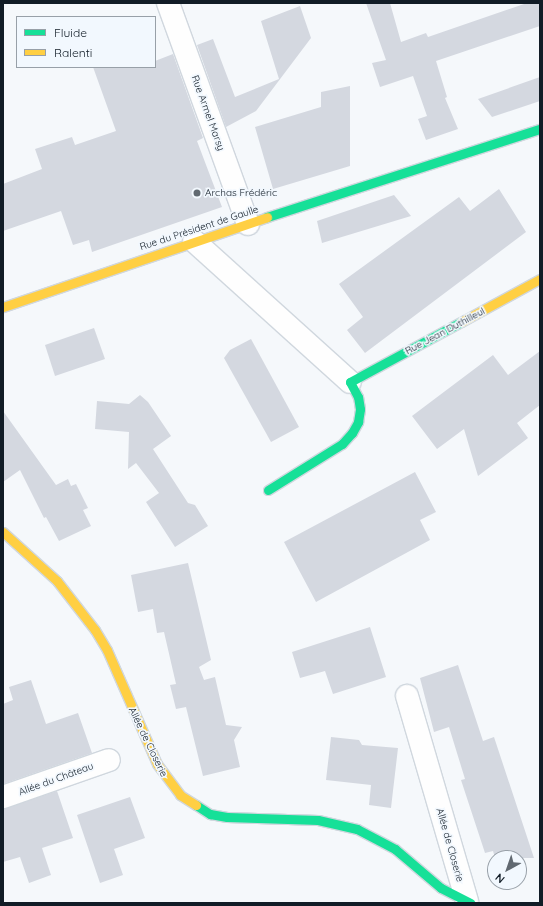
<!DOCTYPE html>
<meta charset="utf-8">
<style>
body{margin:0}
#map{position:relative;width:543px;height:906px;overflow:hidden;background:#f5f8fb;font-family:Quicksand,sans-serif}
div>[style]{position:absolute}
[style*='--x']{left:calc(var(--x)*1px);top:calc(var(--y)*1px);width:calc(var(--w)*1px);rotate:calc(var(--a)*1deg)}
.building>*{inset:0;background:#d4d8e0}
.roads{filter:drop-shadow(1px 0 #d0d7de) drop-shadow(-1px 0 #d0d7de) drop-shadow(0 1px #d0d7de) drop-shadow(0 -1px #d0d7de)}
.street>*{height:22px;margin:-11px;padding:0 11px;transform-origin:11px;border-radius:11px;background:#fefefe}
.fast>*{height:9px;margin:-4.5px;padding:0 4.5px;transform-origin:4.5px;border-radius:4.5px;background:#16e098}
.slow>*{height:9px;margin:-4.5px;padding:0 4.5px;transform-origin:4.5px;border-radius:4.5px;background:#ffcf43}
.dots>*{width:11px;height:11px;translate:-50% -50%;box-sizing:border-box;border:2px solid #f2f8fe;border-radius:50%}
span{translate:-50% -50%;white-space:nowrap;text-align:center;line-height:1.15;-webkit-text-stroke:3.5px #f2f8fe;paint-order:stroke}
.street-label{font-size:10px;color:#111c26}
.poi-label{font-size:10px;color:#111c26}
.left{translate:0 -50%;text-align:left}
.frame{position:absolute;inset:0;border:4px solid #111c26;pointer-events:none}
.legend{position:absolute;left:16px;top:16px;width:140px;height:52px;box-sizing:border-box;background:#f2f8fe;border:1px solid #98a0a8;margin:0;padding:5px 7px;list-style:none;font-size:12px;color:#111c26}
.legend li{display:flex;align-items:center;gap:8px;height:20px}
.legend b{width:20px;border:1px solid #98a0a8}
.north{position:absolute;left:487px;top:850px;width:40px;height:40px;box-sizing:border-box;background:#f2f8fe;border:1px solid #98a0a8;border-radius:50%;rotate:220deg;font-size:11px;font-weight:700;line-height:16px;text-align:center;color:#111c26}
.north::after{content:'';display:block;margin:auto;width:14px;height:18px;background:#616971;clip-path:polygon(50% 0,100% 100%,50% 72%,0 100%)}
</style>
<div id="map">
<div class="building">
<div style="clip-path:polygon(366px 3px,390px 3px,401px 42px,426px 33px,428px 37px,527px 3px,540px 3px,540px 26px,436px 61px,447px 97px,445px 98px,458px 129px,426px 140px,418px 119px,427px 116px,413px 76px,380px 87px,372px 63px,386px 60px)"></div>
<div style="clip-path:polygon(300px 6px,311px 38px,256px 111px,226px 127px,197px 45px,213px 39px,235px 97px,279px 79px,261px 21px)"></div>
<div style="clip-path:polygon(173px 54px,203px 138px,197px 141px,222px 207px,92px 252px,89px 240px,73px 245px,61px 211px,3px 231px,3px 184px,42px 169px,35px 149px,72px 137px,75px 145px,116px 131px,93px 67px,155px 67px,155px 61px)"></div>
<div style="clip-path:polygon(540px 77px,540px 101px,492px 117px,478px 99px)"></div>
<div style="clip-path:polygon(350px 86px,350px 166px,273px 189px,255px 127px,321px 107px,321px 92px)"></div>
<div style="clip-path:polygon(499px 189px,526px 232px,365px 353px,347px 330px,363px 317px,339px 284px,459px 197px,470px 211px)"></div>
<div style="clip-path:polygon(394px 195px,411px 216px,322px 243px,317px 221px)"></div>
<div style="clip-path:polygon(94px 328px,105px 359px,55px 376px,45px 345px)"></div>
<div style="clip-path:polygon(251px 339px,299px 427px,271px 442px,224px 358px,230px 350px)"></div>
<div style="clip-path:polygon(540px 351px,540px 405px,517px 423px,528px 438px,478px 476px,464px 429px,437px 449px,412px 416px,493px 355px,508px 375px)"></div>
<div style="clip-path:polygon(140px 395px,148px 402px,171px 436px,153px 449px,188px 503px,195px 505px,208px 526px,175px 547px,146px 502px,159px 493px,136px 463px,128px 469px,129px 432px,95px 429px,97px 401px,129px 404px)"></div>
<div style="clip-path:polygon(3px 411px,56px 485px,68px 479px,71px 486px,76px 484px,88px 508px,83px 510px,91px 526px,59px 541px,46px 517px,44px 518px,20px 470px,3px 482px)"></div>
<div style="clip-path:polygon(415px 472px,436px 512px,420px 520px,430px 540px,316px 602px,284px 542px)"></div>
<div style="clip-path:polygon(188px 563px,211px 660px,199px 667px,204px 680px,215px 677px,226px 725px,242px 727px,234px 740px,240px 767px,203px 776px,186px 707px,176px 709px,170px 685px,176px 684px,164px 632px,157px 633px,153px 609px,138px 612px,131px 575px)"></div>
<div style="clip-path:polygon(370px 627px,386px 677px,333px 694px,325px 671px,300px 678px,292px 652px)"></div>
<div style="clip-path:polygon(458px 665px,483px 741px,494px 737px,534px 858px,495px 858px,493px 851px,485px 853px,461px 780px,465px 779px,449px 727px,434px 732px,420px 678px)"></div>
<div style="clip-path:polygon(31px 680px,46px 724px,78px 713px,92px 753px,3px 784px,3px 704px,13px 700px,9px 687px)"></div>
<div style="clip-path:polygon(331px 737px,359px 740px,362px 745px,398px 748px,391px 808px,369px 805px,371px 785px,326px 780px)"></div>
<div style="clip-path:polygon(57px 791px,73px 838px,42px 848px,51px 875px,29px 883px,20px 857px,3px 862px,3px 809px)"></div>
<div style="clip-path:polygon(130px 797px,145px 838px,114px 849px,123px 875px,100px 883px,77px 815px)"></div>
</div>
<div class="roads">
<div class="street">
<div style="--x:168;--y:3;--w:235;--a:70.1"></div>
<div style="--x:194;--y:241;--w:210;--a:42.1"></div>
<div style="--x:407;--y:696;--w:214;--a:73.7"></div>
<div style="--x:3;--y:797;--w:112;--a:-19.2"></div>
</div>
<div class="fast">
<div style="--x:267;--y:217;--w:287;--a:-17.9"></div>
<div style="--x:268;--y:490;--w:87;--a:-31.9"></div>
<div style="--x:342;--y:444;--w:15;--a:-48"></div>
<div style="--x:352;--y:433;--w:13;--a:-61"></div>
<div style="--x:358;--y:422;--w:13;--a:-81"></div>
<div style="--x:360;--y:409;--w:12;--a:-99"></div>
<div style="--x:358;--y:397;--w:17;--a:-118"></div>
<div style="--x:350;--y:382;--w:126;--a:-28.4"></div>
<div style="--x:196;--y:805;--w:17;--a:33"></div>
<div style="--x:210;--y:814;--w:17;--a:10"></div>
<div style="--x:227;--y:817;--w:91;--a:1.9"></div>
<div style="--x:318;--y:820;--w:40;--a:13"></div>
<div style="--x:357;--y:829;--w:43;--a:27.8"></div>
<div style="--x:395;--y:849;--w:60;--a:40.3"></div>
<div style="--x:441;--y:888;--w:33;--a:27"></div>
</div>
<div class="slow">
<div style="--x:3;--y:307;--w:279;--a:-18.8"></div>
<div style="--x:461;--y:322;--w:90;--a:-28.6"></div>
<div style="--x:3;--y:532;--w:73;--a:42.2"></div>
<div style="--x:57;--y:581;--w:62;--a:52.2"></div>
<div style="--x:95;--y:630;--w:23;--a:59"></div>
<div style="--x:107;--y:650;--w:124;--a:66.3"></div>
<div style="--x:157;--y:764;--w:39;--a:53"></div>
<div style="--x:180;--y:795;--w:19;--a:32"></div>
</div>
</div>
<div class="dots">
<div style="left:197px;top:193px;background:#616971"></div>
</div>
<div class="street-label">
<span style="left:208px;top:113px;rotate:70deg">Rue Armel Marsy</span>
<span style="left:199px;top:228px;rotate:-18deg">Rue du Président de Gaulle</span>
<span style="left:445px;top:331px;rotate:-28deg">Rue Jean Duthilleul</span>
<span style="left:148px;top:742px;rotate:64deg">Allée de Closerie</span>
<span style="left:56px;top:779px;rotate:-20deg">Allée du Château</span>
<span style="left:450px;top:845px;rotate:74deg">Allée de Closerie</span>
</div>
<div class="poi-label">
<span class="left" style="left:205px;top:193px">Archas Frédéric</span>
</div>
<div class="frame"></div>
<ul class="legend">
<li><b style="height:5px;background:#16e098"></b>Fluide</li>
<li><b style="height:5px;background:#ffcf43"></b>Ralenti</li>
</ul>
<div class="north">N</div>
</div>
